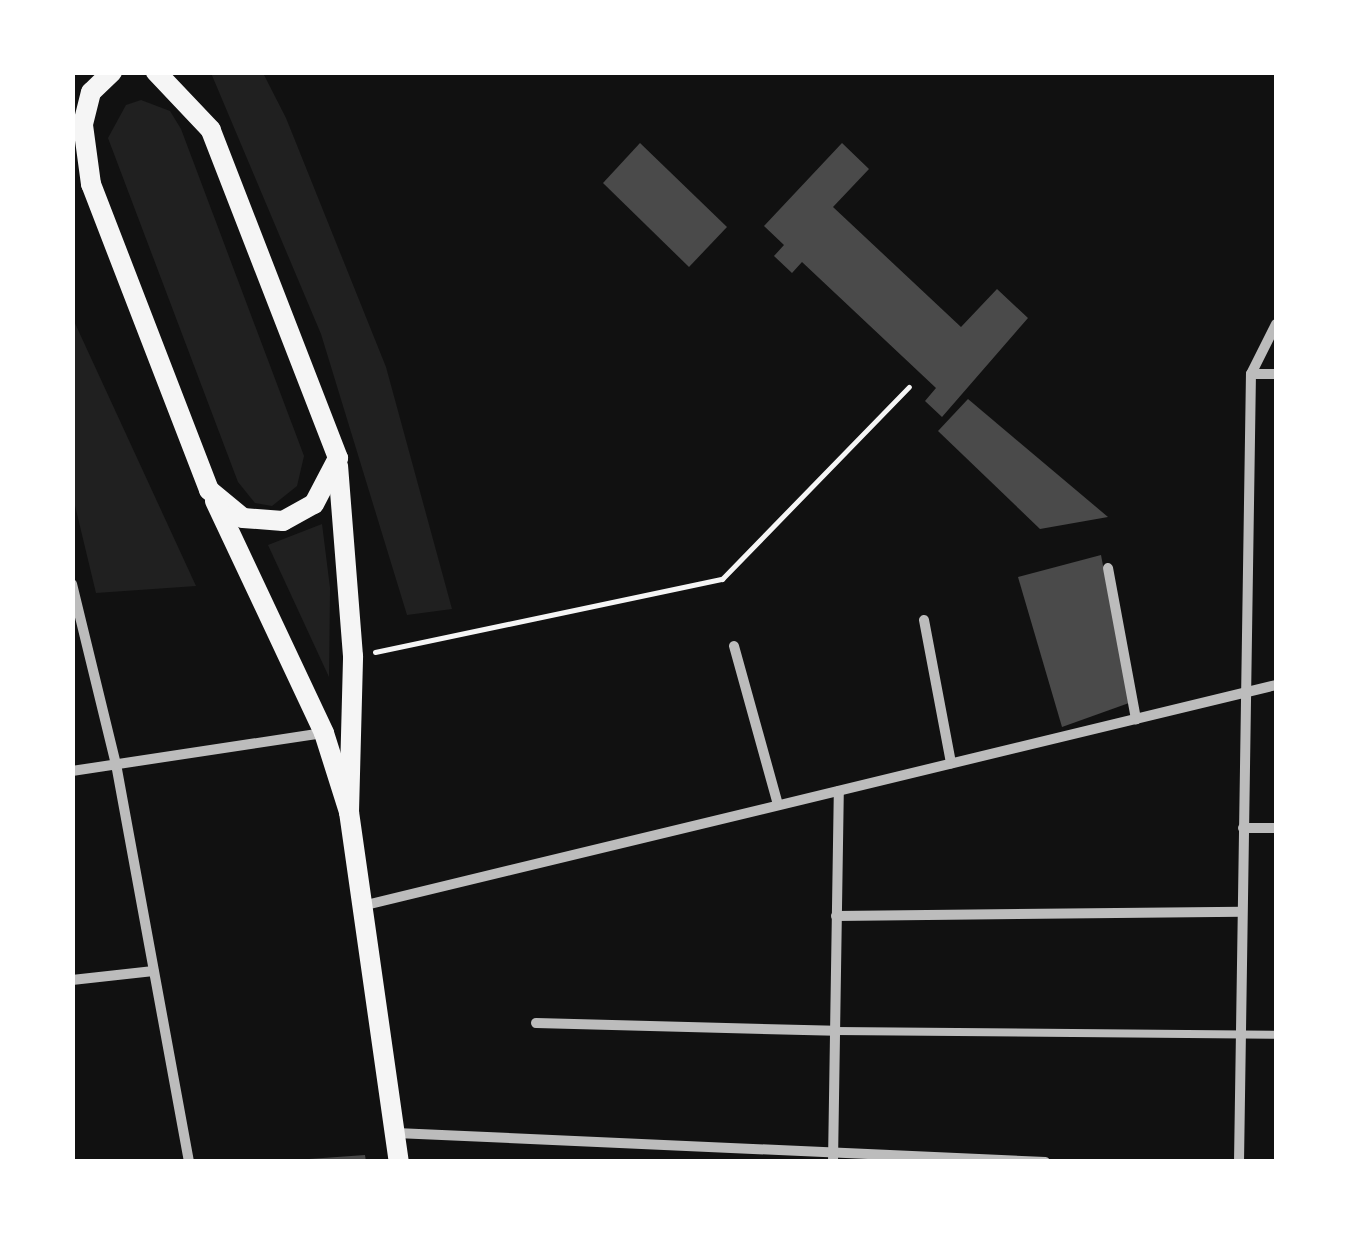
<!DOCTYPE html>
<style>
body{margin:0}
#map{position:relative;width:1349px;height:1234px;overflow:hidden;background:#111;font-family:Quicksand,sans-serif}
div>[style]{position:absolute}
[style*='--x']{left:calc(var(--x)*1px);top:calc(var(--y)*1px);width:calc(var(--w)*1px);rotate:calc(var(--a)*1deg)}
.green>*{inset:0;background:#202020}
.building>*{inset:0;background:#4a4a4a}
.path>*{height:5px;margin:-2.5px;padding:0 2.5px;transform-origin:2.5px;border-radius:2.5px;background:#f5f5f5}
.service>*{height:8px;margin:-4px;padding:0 4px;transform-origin:4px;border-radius:4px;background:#bcbcbc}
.minor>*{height:10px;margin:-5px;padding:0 5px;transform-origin:5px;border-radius:5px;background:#bcbcbc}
.secondary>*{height:20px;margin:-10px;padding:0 10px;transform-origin:10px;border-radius:10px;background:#f5f5f5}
span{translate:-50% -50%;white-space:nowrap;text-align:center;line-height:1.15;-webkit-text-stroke:10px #fff;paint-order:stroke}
.frame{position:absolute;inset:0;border:75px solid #fff;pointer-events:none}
</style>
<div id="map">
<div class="green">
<div style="clip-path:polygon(211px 73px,263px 73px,286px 118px,386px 367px,452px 609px,407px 615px,321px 334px)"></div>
<div style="clip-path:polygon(141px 100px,170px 111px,181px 129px,304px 456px,297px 486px,272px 506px,255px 503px,238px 482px,108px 138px,126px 105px)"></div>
<div style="clip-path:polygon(72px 319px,73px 319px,196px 586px,96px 593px,73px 497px)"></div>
<div style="clip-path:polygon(322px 524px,330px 588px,329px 677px,268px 545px)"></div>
</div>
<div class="building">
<div style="clip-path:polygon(640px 143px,727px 227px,689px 267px,603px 183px)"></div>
<div style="clip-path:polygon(842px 143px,869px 169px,833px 207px,961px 327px,997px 289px,1028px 318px,942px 417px,925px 401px,936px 388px,802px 262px,792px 273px,774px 256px,784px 245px,764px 226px)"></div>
<div style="clip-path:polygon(968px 399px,1108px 517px,1040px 529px,938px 431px)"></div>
<div style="clip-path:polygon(1101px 555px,1129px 703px,1062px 727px,1018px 577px)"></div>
<div style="clip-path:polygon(365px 1155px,366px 1162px,309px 1162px,309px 1159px)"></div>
</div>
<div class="path">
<div style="--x:375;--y:652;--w:355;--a:-11.9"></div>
<div style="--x:722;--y:579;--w:268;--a:-45.8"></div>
</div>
<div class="service">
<div style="--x:835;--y:1031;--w:441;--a:0.5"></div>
</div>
<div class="minor">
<div style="--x:1251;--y:374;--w:25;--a:0"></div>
<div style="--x:1108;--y:568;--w:154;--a:79.5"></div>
<div style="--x:72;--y:584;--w:185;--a:76.3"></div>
<div style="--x:116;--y:764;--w:405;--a:79.6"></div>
<div style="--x:924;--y:620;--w:146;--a:79.3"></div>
<div style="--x:734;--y:646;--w:165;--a:74.5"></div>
<div style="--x:72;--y:771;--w:254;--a:-8.6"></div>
<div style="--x:1243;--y:828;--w:33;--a:0"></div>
<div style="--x:366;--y:905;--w:936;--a:-13.59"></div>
<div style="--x:836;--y:916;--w:406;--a:-0.6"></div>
<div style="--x:72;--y:980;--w:82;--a:-6.3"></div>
<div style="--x:536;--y:1023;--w:299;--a:1.5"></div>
<div style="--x:396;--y:1133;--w:650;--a:2.56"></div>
<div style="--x:833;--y:1162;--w:371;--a:-89.1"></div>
<div style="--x:1239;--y:1162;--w:788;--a:-89.13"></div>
<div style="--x:1251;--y:374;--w:56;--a:-63.4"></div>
</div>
<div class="secondary">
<div style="--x:112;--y:72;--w:29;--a:136"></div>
<div style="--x:91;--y:92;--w:34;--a:104"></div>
<div style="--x:83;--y:125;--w:60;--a:82.3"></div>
<div style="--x:91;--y:184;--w:328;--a:68.9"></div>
<div style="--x:209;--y:490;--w:44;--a:39.5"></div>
<div style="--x:243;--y:518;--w:40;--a:4.3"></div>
<div style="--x:283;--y:521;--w:35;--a:-29"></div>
<div style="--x:314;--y:504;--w:52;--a:-62.4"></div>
<div style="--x:338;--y:458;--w:352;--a:-111.2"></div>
<div style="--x:211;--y:130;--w:80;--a:-133.5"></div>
<div style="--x:215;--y:501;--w:256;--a:64.8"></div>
<div style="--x:324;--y:733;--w:83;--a:72.4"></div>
<div style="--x:349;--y:812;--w:156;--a:-88.5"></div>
<div style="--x:353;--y:656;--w:191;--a:-94.5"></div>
<div style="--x:349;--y:812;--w:354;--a:81.9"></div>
</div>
<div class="frame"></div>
</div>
